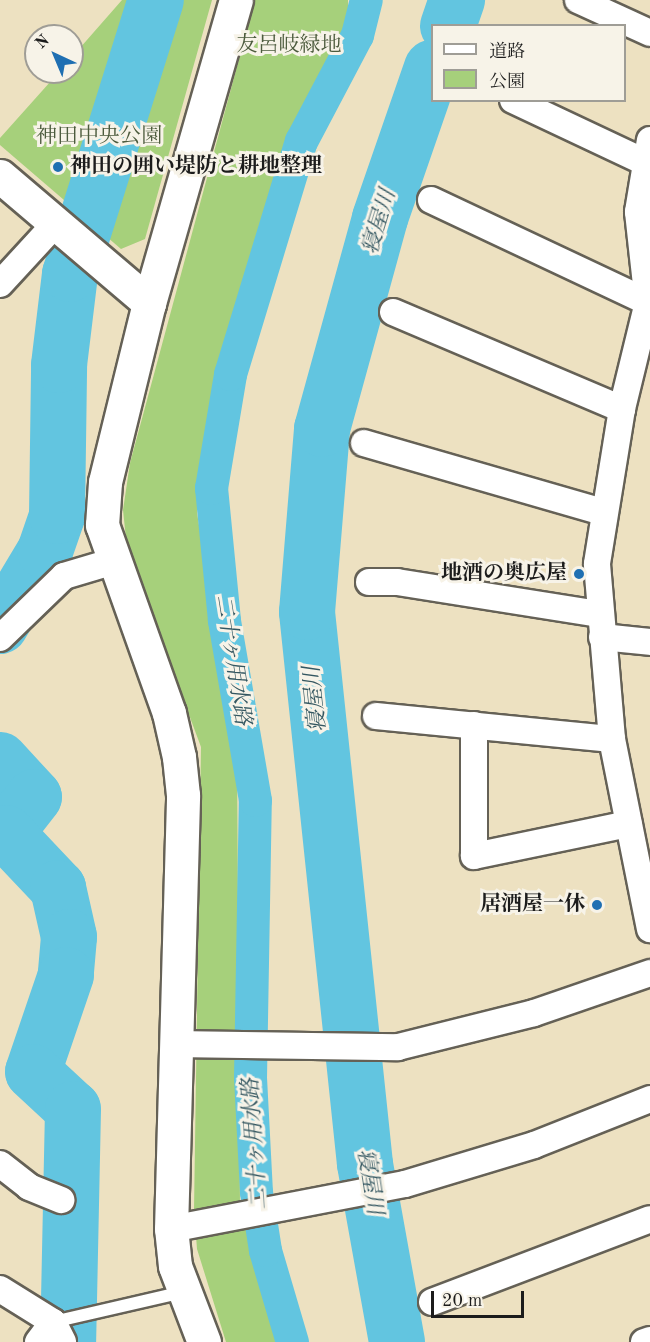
<!DOCTYPE html>
<meta charset="utf-8">
<style>
body{margin:0}
#map{position:relative;width:650px;height:1342px;overflow:hidden;background:#ede1c1;font-family:"Old Standard TT","Noto Serif JP",serif}
div>[style]{position:absolute}
[style*='--x']{left:calc(var(--x)*1px);top:calc(var(--y)*1px);width:calc(var(--w)*1px);rotate:calc(var(--a)*1deg)}
.green>*{inset:0;background:#a6d07b}
.canal>*{height:33px;margin:-16.5px;padding:0 16.5px;transform-origin:16.5px;border-radius:16.5px;background:#62c5e0}
.river>*{height:56px;margin:-28px;padding:0 28px;transform-origin:28px;border-radius:28px;background:#62c5e0}
.roads{filter:drop-shadow(2px 0 #656156) drop-shadow(-2px 0 #656156) drop-shadow(0 2px #656156) drop-shadow(0 -2px #656156)}
.lane>*{height:12px;margin:-6px;padding:0 6px;transform-origin:6px;border-radius:6px;background:#fff}
.street>*{height:26px;margin:-13px;padding:0 13px;transform-origin:13px;border-radius:13px;background:#fff}
.secondary>*{height:33px;margin:-16.5px;padding:0 16.5px;transform-origin:16.5px;border-radius:16.5px;background:#fff}
.dots>*{width:16px;height:16px;translate:-50% -50%;box-sizing:border-box;border:3px solid #f7f3e8;border-radius:50%}
span{translate:-50% -50%;white-space:nowrap;text-align:center;line-height:1.15;-webkit-text-stroke:6px #f7f3e8;paint-order:stroke}
.park-label{font-size:21px;color:#4c5b3d}
.poi-label{font-size:21px;color:#1c1c1c;font-weight:700}
.left{translate:0 -50%;text-align:left}
.right{translate:-100% -50%;text-align:right}
.water-label{font-size:22px;color:#345761;font-style:italic}
.legend{position:absolute;left:431px;top:24px;width:195px;height:78px;box-sizing:border-box;background:#f7f3e8;border:2px solid #9f9d96;margin:0;padding:8px 10px;list-style:none;font-size:18px;color:#1c1c1c}
.legend li{display:flex;align-items:center;gap:12px;height:30px}
.legend b{width:30px;border:2px solid #9f9d96}
.north{position:absolute;left:24px;top:24px;width:60px;height:60px;box-sizing:border-box;background:#f7f3e8;border:2px solid #9f9d96;border-radius:50%;rotate:316deg;font-size:16px;font-weight:700;line-height:24px;text-align:center;color:#1c1c1c}
.north::after{content:'';display:block;margin:auto;width:21px;height:27px;background:#1f6fb2;clip-path:polygon(50% 0,100% 100%,50% 72%,0 100%)}
.scale{position:absolute;left:431px;top:1291px;width:93px;height:27px;box-sizing:border-box;border:3px solid #1c1c1c;border-top:0;padding-left:8px;font-size:18px;line-height:21px;white-space:nowrap;color:#1c1c1c;-webkit-text-stroke:4px #f7f3e8;paint-order:stroke}
</style>
<div id="map">
<div class="green">
<div style="clip-path:polygon(122px 0,212px 0,145px 239px,121px 249px,0 145px,0 138px,59px 72px,72px 72px,72px 57px)"></div>
<div style="clip-path:polygon(255px 0,348px 0,348px 26px,285px 145px,200px 460px,197px 513px,237px 757px,240px 1206px,276px 1342px,226px 1342px,197px 1249px,194px 1210px,201px 747px,127px 548px,123px 510px,130px 463px)"></div>
</div>
<div class="canal">
<div style="--x:292;--y:1342;--w:96;--a:-106.4"></div>
<div style="--x:265;--y:1250;--w:59;--a:-98.8"></div>
<div style="--x:256;--y:1192;--w:115;--a:-93"></div>
<div style="--x:250;--y:1077;--w:277;--a:-89"></div>
<div style="--x:255;--y:800;--w:183;--a:-99.8"></div>
<div style="--x:224;--y:620;--w:133;--a:-95.6"></div>
<div style="--x:211;--y:488;--w:116;--a:-80.5"></div>
<div style="--x:230;--y:374;--w:244;--a:-73.1"></div>
<div style="--x:301;--y:141;--w:120;--a:-62.2"></div>
<div style="--x:357;--y:35;--w:36;--a:-76"></div>
</div>
<div class="river">
<div style="--x:448;--y:26;--w:28;--a:-71"></div>
<div style="--x:0;--y:626;--w:87;--a:-59"></div>
<div style="--x:45;--y:551;--w:37;--a:-71"></div>
<div style="--x:57;--y:516;--w:151;--a:-89.2"></div>
<div style="--x:59;--y:365;--w:92;--a:-83.1"></div>
<div style="--x:70;--y:274;--w:287;--a:-72.6"></div>
<div style="--x:0;--y:760;--w:50;--a:47.4"></div>
<div style="--x:34;--y:797;--w:46;--a:127.9"></div>
<div style="--x:6;--y:833;--w:76;--a:46.6"></div>
<div style="--x:58;--y:888;--w:50;--a:77.3"></div>
<div style="--x:69;--y:937;--w:38;--a:95"></div>
<div style="--x:66;--y:975;--w:102;--a:108.8"></div>
<div style="--x:33;--y:1072;--w:54;--a:42.8"></div>
<div style="--x:73;--y:1109;--w:233;--a:91.2"></div>
<div style="--x:397;--y:1342;--w:181;--a:-100.2"></div>
<div style="--x:365;--y:1164;--w:555;--a:-96"></div>
<div style="--x:307;--y:612;--w:184;--a:-85.3"></div>
<div style="--x:322;--y:429;--w:219;--a:-74.6"></div>
<div style="--x:380;--y:218;--w:159;--a:-70.9"></div>
</div>
<div class="roads">
<div class="lane">
<div style="--x:53;--y:1322;--w:133;--a:-13"></div>
</div>
<div class="street">
<div style="--x:578;--y:0;--w:79;--a:24.6"></div>
<div style="--x:513;--y:100;--w:146;--a:25.2"></div>
<div style="--x:650;--y:140;--w:73;--a:99.5"></div>
<div style="--x:638;--y:212;--w:91;--a:83.7"></div>
<div style="--x:648;--y:302;--w:110;--a:103.7"></div>
<div style="--x:622;--y:409;--w:157;--a:99.2"></div>
<div style="--x:597;--y:564;--w:176;--a:85.1"></div>
<div style="--x:612;--y:739;--w:194;--a:78.7"></div>
<div style="--x:431;--y:200;--w:240;--a:25.2"></div>
<div style="--x:0;--y:284;--w:83;--a:-47.4"></div>
<div style="--x:393;--y:312;--w:249;--a:23"></div>
<div style="--x:364;--y:443;--w:249;--a:16.1"></div>
<div style="--x:369;--y:582;--w:28;--a:0"></div>
<div style="--x:397;--y:582;--w:206;--a:9"></div>
<div style="--x:602;--y:637;--w:48;--a:5.9"></div>
<div style="--x:0;--y:638;--w:89;--a:-44.1"></div>
<div style="--x:64;--y:576;--w:49;--a:-16.6"></div>
<div style="--x:376;--y:716;--w:237;--a:5.6"></div>
<div style="--x:474;--y:725;--w:131;--a:90"></div>
<div style="--x:474;--y:856;--w:158;--a:-11.7"></div>
<div style="--x:174;--y:1044;--w:224;--a:0.8"></div>
<div style="--x:398;--y:1047;--w:140;--a:-14"></div>
<div style="--x:534;--y:1013;--w:123;--a:-19"></div>
<div style="--x:0;--y:1164;--w:37;--a:38"></div>
<div style="--x:29;--y:1187;--w:35;--a:22"></div>
<div style="--x:171;--y:1229;--w:238;--a:-10.9"></div>
<div style="--x:405;--y:1184;--w:135;--a:-16.8"></div>
<div style="--x:534;--y:1145;--w:125;--a:-21.6"></div>
<div style="--x:0;--y:1289;--w:62;--a:31.9"></div>
<div style="--x:53;--y:1322;--w:22;--a:63"></div>
<div style="--x:432;--y:1302;--w:233;--a:-20.8"></div>
<div style="--x:38;--y:1342;--w:25;--a:-53"></div>
<div style="--x:644;--y:1342;--w:6;--a:-18"></div>
</div>
<div class="secondary">
<div style="--x:0;--y:176;--w:196;--a:40.4"></div>
<div style="--x:204;--y:1342;--w:81;--a:-110.9"></div>
<div style="--x:175;--y:1266;--w:37;--a:-96"></div>
<div style="--x:171;--y:1229;--w:434;--a:-88.4"></div>
<div style="--x:183;--y:795;--w:38;--a:-96"></div>
<div style="--x:179;--y:757;--w:45;--a:-102.8"></div>
<div style="--x:169;--y:713;--w:200;--a:-109.6"></div>
<div style="--x:102;--y:525;--w:43;--a:-86"></div>
<div style="--x:105;--y:482;--w:184;--a:-76.2"></div>
<div style="--x:149;--y:303;--w:315;--a:-74"></div>
</div>
</div>
<div class="dots">
<div style="left:58px;top:167px;background:#1f6fb2"></div>
<div style="left:579px;top:574px;background:#1f6fb2"></div>
<div style="left:597px;top:905px;background:#1f6fb2"></div>
</div>
<div class="park-label">
<span style="left:289px;top:46px">友呂岐緑地</span>
<span style="left:99px;top:137px">神田中央公園</span>
</div>
<div class="poi-label">
<span class="left" style="left:70px;top:167px">神田の囲い堤防と耕地整理</span>
<span class="right" style="left:567px;top:574px">地酒の奥広屋</span>
<span class="right" style="left:585px;top:905px">居酒屋一休</span>
</div>
<div class="water-label">
<span style="left:380px;top:222px;rotate:-73deg">寝屋川</span>
<span style="left:232px;top:660px;rotate:81deg">二十ヶ用水路</span>
<span style="left:316px;top:699px;rotate:-96deg">寝屋川</span>
<span style="left:256px;top:1144px;rotate:-94deg">二十ヶ用水路</span>
<span style="left:369px;top:1182px;rotate:81deg">寝屋川</span>
</div>
<ul class="legend">
<li><b style="height:8px;background:#fff"></b>道路</li>
<li><b style="height:16px;background:#a6d07b"></b>公園</li>
</ul>
<div class="north">N</div>
<div class="scale">20 m</div>
</div>
